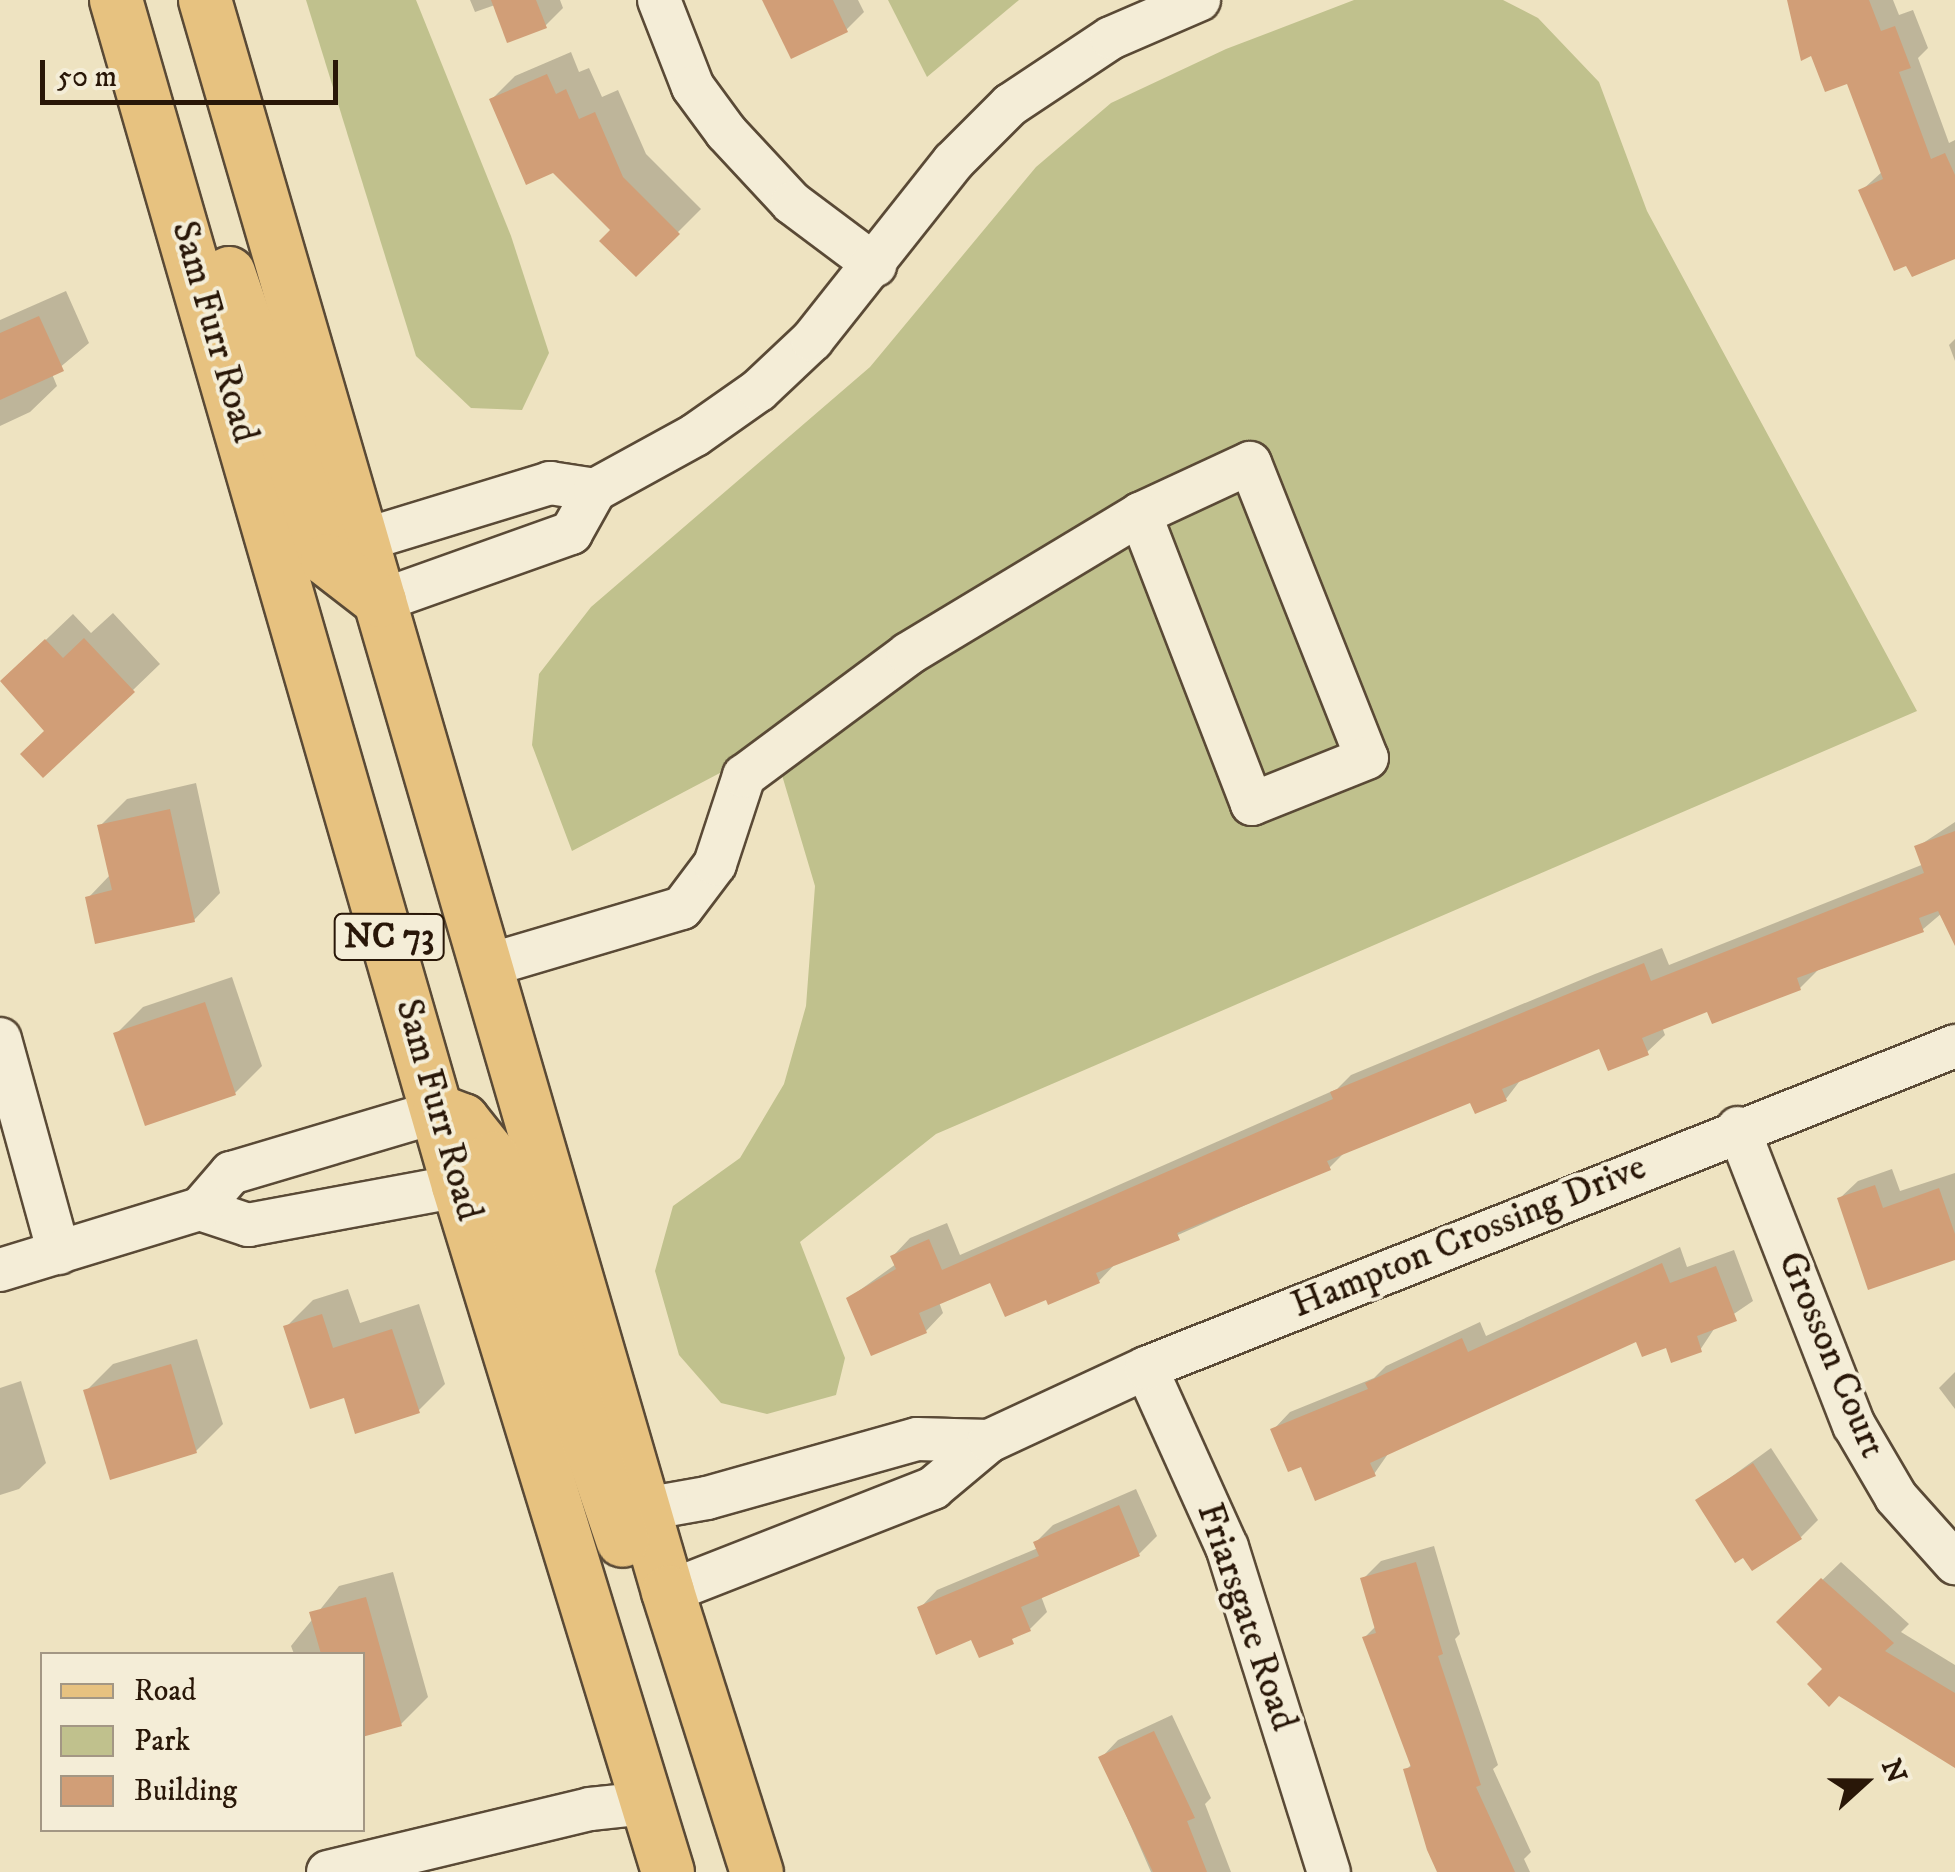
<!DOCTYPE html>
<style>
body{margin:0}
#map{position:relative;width:1955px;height:1872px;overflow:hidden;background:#eee3c1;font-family:"IM FELL DW Pica",serif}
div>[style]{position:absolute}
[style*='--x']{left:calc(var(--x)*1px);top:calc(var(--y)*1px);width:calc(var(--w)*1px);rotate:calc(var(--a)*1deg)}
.green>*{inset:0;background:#c0c18d}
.shadow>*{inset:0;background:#0003}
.building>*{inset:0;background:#d19e77}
.roads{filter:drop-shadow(2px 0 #5a4a36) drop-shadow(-2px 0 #5a4a36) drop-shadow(0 2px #5a4a36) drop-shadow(0 -2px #5a4a36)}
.minor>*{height:42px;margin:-21px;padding:0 21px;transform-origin:21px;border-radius:21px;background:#f4edd7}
.major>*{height:52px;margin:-26px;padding:0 26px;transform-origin:26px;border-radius:26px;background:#e7c280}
span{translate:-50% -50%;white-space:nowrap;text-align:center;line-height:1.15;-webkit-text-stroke:8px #f4edd7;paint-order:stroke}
.shield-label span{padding:2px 8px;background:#f4edd7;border:2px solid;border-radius:8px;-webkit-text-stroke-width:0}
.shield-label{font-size:35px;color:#291708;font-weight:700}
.street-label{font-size:38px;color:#291708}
.legend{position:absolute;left:40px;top:1652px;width:325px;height:180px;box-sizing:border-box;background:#f4edd7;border:2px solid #a39784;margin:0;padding:12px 18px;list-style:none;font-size:30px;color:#291708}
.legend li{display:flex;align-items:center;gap:20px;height:50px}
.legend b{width:50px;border:2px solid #a39784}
.north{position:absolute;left:1815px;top:1732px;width:100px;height:100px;-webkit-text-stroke:8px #f4edd7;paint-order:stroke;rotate:69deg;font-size:28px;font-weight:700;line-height:40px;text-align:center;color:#291708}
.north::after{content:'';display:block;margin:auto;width:35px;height:45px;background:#291708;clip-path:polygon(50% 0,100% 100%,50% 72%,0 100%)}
.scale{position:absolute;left:40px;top:60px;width:298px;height:45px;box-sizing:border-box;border:5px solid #291708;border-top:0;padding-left:12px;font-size:30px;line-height:35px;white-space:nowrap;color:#291708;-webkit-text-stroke:8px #f4edd7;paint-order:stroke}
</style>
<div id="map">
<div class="green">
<div style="clip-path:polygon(306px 0,416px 0,511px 236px,549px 353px,522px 410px,471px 408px,416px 356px)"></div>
<div style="clip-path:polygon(888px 0,1019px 0,927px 77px)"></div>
<div style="clip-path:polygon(1354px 0,1503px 0,1538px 18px,1599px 82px,1647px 211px,1917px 711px,936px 1134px,800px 1242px,845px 1358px,836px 1395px,767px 1414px,721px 1403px,679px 1355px,655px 1271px,673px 1206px,740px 1158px,784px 1084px,806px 1006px,815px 886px,773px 745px,572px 851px,532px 745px,539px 674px,591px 607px,870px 367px,1036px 167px,1111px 103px,1226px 49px)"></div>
</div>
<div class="shadow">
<div style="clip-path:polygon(470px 0,560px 0,563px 8px,545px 26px,495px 5px,475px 12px)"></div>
<div style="clip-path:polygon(765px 0,858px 0,864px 12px,846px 30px)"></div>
<div style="clip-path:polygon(1793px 0,1893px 0,1899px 15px,1913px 10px,1928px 48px,1918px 58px,1949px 143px,1955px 140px,1955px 256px,1861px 191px,1883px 171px,1848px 81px)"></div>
<div style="clip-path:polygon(571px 52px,579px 72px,589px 68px,602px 97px,618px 90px,646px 154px,701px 209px,636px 274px,614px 230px,492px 99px,515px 76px)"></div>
<div style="clip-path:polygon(66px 291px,89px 343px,52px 374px,57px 386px,30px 412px,0 426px,0 320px)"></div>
<div style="clip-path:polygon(1955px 339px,1955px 361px,1949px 345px)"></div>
<div style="clip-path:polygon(113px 613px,160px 664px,133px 690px,47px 731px,29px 656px,73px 614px,91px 633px)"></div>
<div style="clip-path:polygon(196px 783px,220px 893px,194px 920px,88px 898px,111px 874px,100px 826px,127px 799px)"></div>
<div style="clip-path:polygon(1955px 822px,1955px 902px,1922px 930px,1818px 970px,1800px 988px,1708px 1009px,1662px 1027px,1665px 1035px,1647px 1052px,1600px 1046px,1522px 1078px,1506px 1099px,1472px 1100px,1347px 1150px,1329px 1168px,1117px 1262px,1099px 1281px,1047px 1296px,992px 1280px,939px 1302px,943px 1313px,926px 1331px,849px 1298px,896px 1264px,893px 1256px,910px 1238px,947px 1223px,960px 1255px,1337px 1089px,1351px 1075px,1595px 974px,1662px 948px,1669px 965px,1924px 864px,1917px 847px)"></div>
<div style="clip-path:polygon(232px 977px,262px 1066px,235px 1093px,116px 1034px,143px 1007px)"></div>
<div style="clip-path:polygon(1892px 1169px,1900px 1191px,1955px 1173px,1955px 1257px,1840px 1198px,1858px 1181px)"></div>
<div style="clip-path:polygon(1680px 1247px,1687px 1267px,1734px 1250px,1753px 1301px,1716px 1326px,1700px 1350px,1638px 1339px,1390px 1451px,1374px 1474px,1303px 1464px,1273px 1430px,1290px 1412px,1374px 1378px,1386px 1366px,1480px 1322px,1486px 1336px)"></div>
<div style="clip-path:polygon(348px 1289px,360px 1323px,419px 1304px,445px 1384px,418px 1411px,345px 1395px,286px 1327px,313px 1300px)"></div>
<div style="clip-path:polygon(197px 1339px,223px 1424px,196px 1451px,86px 1391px,113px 1364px)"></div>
<div style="clip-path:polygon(1955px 1372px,1955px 1409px,1939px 1388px)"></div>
<div style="clip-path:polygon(21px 1381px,46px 1463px,19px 1489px,0 1495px,0 1388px)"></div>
<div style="clip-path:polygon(1771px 1448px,1818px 1520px,1801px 1537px,1698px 1501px)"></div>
<div style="clip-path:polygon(1136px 1489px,1157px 1536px,1139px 1554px,1041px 1596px,1047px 1612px,1030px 1629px,973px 1637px,920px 1608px,937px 1590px,1038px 1548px,1036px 1542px,1053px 1525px)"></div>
<div style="clip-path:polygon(1434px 1546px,1460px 1634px,1455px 1639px,1498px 1765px,1493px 1769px,1531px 1852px,1524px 1859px,1530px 1872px,1441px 1872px,1406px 1770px,1412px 1764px,1364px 1638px,1376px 1626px,1363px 1579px,1381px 1561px)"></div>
<div style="clip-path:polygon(1841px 1562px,1909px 1624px,1901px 1632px,1955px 1665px,1955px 1765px,1779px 1622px)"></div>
<div style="clip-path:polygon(393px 1572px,428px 1697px,401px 1724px,362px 1654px,294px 1654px,291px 1646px,339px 1586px)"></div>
<div style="clip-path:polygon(1172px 1715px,1211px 1798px,1205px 1804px,1231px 1872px,1151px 1872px,1101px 1758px,1118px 1740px)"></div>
</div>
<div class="building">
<div style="clip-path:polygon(491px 0,536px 0,547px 28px,507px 43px)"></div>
<div style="clip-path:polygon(762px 0,833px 0,848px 32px,791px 59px)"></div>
<div style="clip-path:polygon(1787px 0,1869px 0,1881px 31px,1895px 26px,1911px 68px,1899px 72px,1931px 159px,1945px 153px,1955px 175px,1955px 259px,1912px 277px,1906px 266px,1894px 271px,1858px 190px,1883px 179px,1847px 84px,1825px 92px,1811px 56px,1801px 61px)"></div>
<div style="clip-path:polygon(547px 74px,556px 94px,566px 89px,579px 119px,595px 112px,623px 177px,680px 234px,636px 277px,599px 241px,610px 230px,553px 173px,526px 185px,489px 99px)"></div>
<div style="clip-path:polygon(39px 316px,64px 371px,0 400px,0 333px)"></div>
<div style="clip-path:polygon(84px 638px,135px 692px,43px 778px,20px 754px,44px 731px,0 681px,45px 639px,63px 658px)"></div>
<div style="clip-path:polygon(170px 809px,195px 922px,95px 944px,85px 897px,112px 890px,97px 825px)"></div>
<div style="clip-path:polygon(1955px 831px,1955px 946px,1938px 911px,1919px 918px,1924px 932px,1797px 978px,1801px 990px,1712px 1024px,1707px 1012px,1642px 1038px,1649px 1055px,1608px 1071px,1599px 1049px,1502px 1089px,1507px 1101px,1475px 1114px,1470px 1103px,1327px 1161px,1331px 1170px,1177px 1233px,1180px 1240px,1096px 1273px,1100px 1283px,1048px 1305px,1046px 1300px,1005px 1317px,990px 1283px,919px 1313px,927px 1333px,871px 1356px,846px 1298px,896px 1269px,890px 1256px,929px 1239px,942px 1270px,1333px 1099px,1330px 1092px,1575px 991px,1644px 963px,1651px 981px,1924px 873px,1914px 846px)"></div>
<div style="clip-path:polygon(205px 1002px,236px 1095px,145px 1126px,113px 1033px)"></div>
<div style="clip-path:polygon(1875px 1185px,1883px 1208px,1939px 1188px,1955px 1234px,1955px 1260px,1868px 1290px,1837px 1198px)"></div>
<div style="clip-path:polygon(1662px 1263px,1670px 1283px,1716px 1266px,1737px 1321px,1697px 1336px,1702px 1352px,1671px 1363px,1666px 1348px,1642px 1357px,1636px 1342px,1370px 1463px,1376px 1476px,1315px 1501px,1301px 1467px,1288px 1472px,1270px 1429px,1368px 1389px,1365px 1383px,1462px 1338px,1468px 1352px)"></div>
<div style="clip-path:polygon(322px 1314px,333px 1348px,392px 1329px,420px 1413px,355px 1434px,344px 1398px,310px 1409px,283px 1326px)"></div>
<div style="clip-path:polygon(171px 1364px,197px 1453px,110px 1480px,83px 1390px)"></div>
<div style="clip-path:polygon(1753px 1463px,1802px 1539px,1752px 1571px,1743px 1558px,1735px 1563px,1695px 1500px)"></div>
<div style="clip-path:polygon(1119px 1505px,1140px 1556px,1021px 1607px,1031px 1631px,1012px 1639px,1014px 1644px,979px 1658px,971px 1640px,936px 1655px,917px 1607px,1039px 1556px,1033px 1542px)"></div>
<div style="clip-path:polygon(1416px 1562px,1443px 1654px,1438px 1656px,1481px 1785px,1476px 1787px,1515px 1872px,1437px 1872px,1427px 1850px,1403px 1769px,1411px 1767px,1362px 1637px,1376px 1633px,1360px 1578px)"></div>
<div style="clip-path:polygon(1821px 1578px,1894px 1643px,1885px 1651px,1955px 1693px,1955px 1768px,1839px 1696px,1829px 1707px,1807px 1684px,1822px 1669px,1776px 1622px)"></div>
<div style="clip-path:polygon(366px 1597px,402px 1726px,362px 1737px,362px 1654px,321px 1654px,309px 1612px)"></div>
<div style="clip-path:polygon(1154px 1731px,1195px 1818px,1187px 1821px,1207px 1872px,1153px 1872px,1098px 1757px)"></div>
</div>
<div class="roads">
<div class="minor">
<div style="--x:659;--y:0;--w:93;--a:68.7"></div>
<div style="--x:693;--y:87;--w:56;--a:53.7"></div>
<div style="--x:726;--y:132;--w:97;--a:47.1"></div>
<div style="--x:792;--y:203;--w:104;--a:36.8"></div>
<div style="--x:364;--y:540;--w:195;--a:-17"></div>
<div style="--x:550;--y:483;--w:46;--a:8.8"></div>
<div style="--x:380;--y:601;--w:203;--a:-19.6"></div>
<div style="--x:571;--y:533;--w:49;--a:-60.8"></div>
<div style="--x:595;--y:490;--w:114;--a:-28.8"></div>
<div style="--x:695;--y:435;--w:78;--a:-35.1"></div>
<div style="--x:759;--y:390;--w:73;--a:-43.3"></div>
<div style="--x:812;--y:340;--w:227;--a:-51.6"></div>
<div style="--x:953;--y:162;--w:81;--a:-45"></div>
<div style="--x:1010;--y:105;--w:121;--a:-33.6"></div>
<div style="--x:1111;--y:38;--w:96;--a:-23.4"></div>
<div style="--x:486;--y:966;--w:204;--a:-16.5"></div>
<div style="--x:682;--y:908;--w:55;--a:-53.1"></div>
<div style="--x:715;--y:864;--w:93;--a:-71.8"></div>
<div style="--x:744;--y:776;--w:204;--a:-36.6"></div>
<div style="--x:908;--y:654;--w:271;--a:-31.1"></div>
<div style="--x:1140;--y:514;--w:121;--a:-24.9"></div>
<div style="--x:1250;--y:463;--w:317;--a:68.4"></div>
<div style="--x:1367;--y:758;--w:124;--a:158.2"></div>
<div style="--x:1252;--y:804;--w:311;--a:-111.1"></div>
<div style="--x:0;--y:1039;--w:222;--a:74.6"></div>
<div style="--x:1738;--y:1128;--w:319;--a:68.7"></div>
<div style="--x:1854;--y:1425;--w:83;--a:59.7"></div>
<div style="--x:1896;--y:1497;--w:89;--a:48.2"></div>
<div style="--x:200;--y:1209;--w:51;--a:18.4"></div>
<div style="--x:248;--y:1225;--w:214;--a:-10.5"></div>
<div style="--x:0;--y:1270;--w:209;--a:-17"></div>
<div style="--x:200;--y:1209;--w:48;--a:-49.3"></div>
<div style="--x:231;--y:1173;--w:217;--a:-16.6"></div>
<div style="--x:1146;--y:1368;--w:196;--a:65.7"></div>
<div style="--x:1227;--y:1547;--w:341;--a:72.6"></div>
<div style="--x:645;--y:1509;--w:63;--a:-10.1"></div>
<div style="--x:707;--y:1498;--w:218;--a:-15.7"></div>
<div style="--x:917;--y:1439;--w:72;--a:1.6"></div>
<div style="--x:668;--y:1592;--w:285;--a:-21.4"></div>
<div style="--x:933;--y:1488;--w:73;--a:-40"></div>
<div style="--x:989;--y:1441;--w:173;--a:-24.9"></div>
<div style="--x:1146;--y:1368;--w:871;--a:-21.7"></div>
<div style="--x:328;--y:1872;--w:269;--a:-13.5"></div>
<div style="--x:590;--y:1809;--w:56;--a:-6.1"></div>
</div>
<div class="major">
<div style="--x:116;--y:0;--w:1234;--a:73.91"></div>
<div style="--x:458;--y:1186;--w:717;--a:72.98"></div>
<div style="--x:205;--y:0;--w:1658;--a:73.78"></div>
<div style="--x:668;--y:1592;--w:294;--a:72.4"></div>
<div style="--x:229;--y:273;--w:303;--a:71.1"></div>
<div style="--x:327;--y:560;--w:67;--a:37.7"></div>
<div style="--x:439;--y:1111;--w:26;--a:21"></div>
<div style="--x:463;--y:1120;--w:48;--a:51.7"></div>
<div style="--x:493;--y:1158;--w:404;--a:71.3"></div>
</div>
</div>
<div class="shield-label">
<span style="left:389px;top:937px">NC 73</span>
</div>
<div class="street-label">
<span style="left:214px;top:332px;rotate:74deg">Sam Furr Road</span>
<span style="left:438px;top:1110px;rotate:74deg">Sam Furr Road</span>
<span style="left:1469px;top:1237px;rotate:-22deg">Hampton Crossing Drive</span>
<span style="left:1831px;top:1355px;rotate:67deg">Grosson Court</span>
<span style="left:1246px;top:1617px;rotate:71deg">Friarsgate Road</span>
</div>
<ul class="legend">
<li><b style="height:12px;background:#e7c280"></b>Road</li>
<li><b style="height:28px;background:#c0c18d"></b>Park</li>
<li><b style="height:28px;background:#d19e77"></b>Building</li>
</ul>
<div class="north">N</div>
<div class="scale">50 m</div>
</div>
